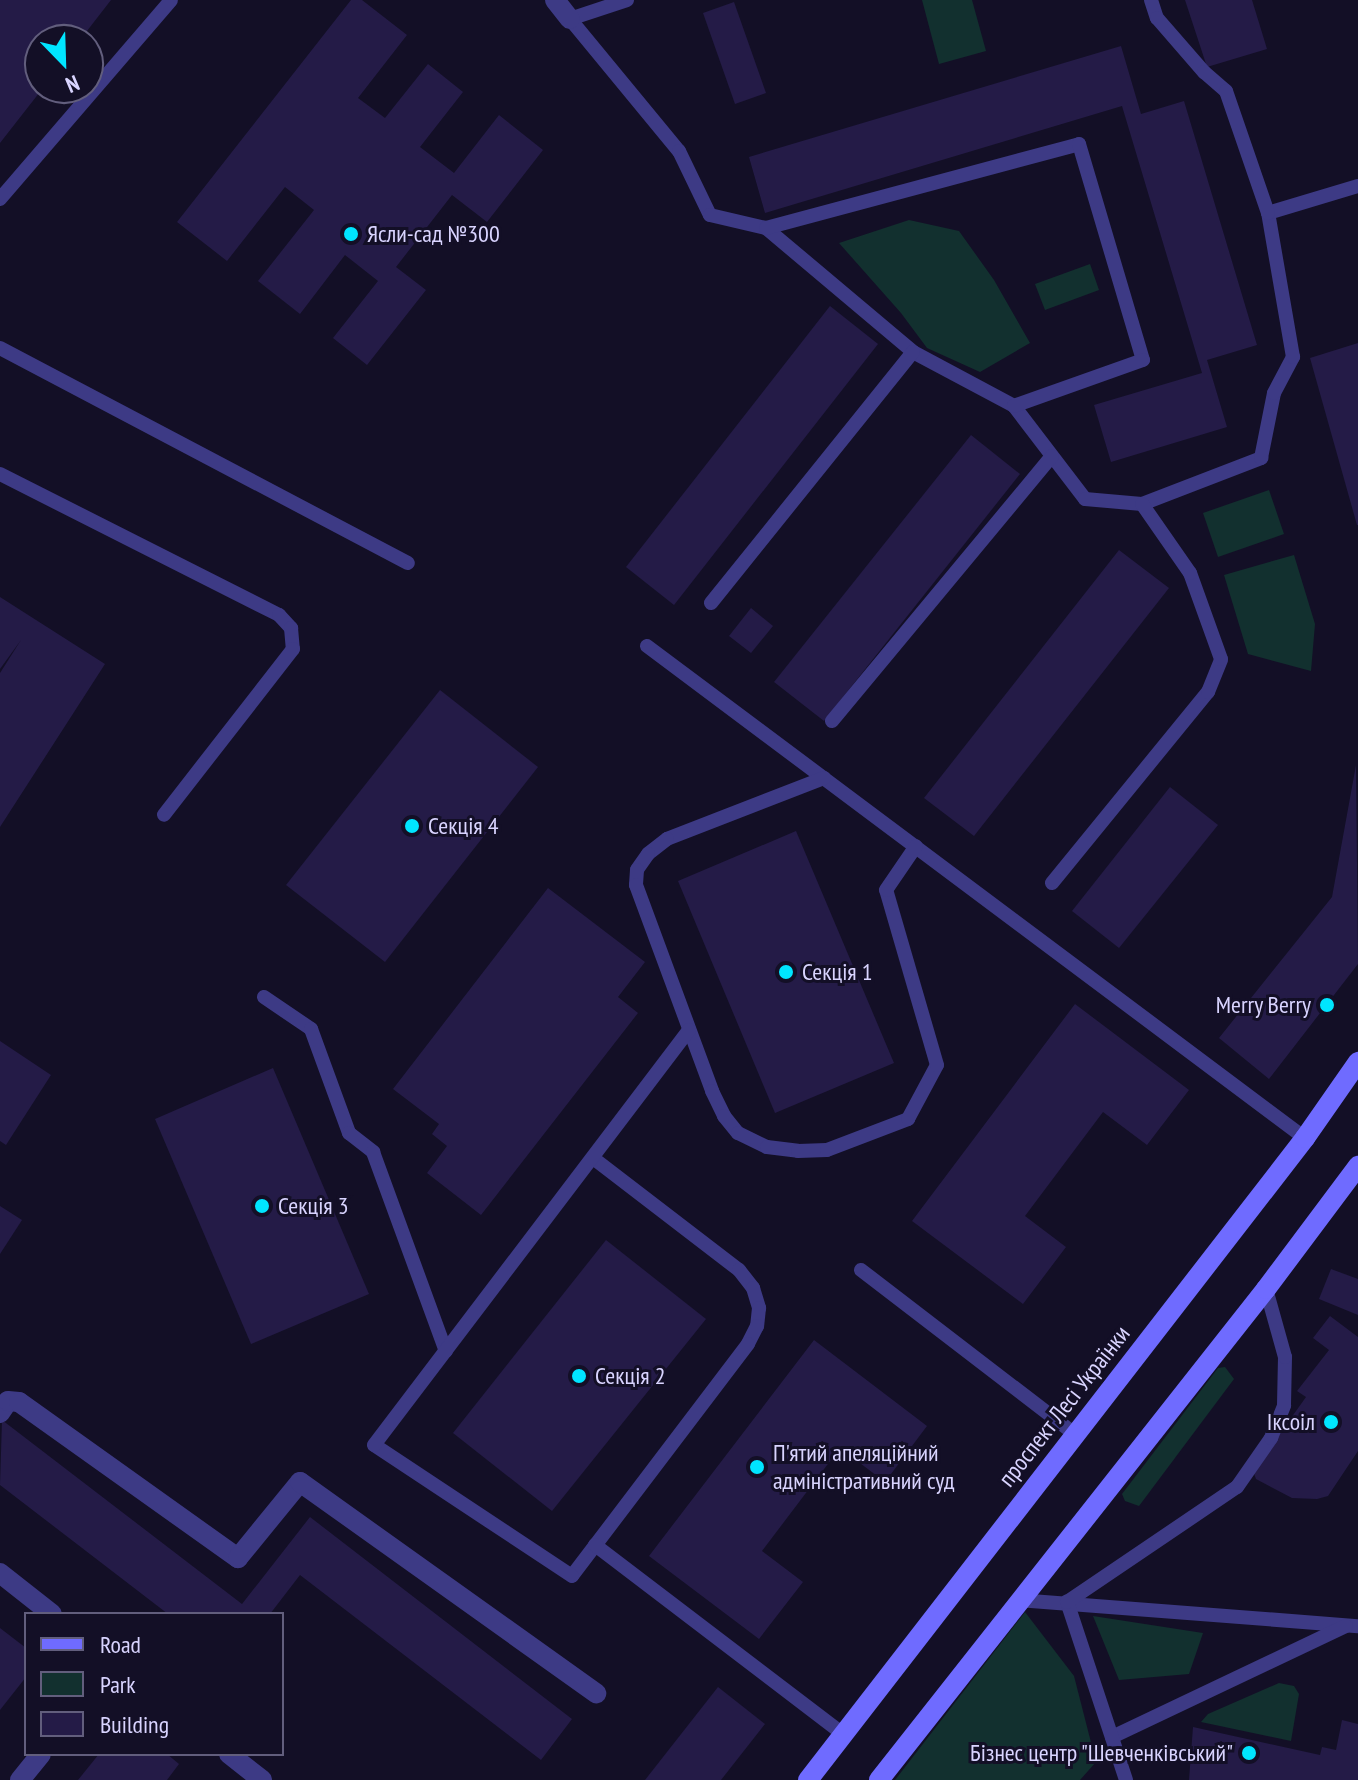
<!DOCTYPE html>
<meta charset="utf-8">
<style>
body{margin:0}
#map{position:relative;width:1358px;height:1780px;overflow:hidden;background:#130f26;font-family:"PT Sans Narrow",sans-serif}
div>[style]{position:absolute}
[style*='--x']{left:calc(var(--x)*1px);top:calc(var(--y)*1px);width:calc(var(--w)*1px);rotate:calc(var(--a)*1deg)}
.green>*{inset:0;background:#12302f}
.building>*{inset:0;background:#241b47}
.lane>*{height:14px;margin:-7px;padding:0 7px;transform-origin:7px;border-radius:7px;background:#3d3a85}
.street>*{height:20px;margin:-10px;padding:0 10px;transform-origin:10px;border-radius:10px;background:#3d3a85}
.secondary>*{height:20px;margin:-10px;padding:0 10px;transform-origin:10px;border-radius:10px;background:#6f6bff}
.dots>*{width:22px;height:22px;translate:-50% -50%;box-sizing:border-box;border:4px solid #130f26;border-radius:50%}
span{translate:-50% -50%;white-space:nowrap;text-align:center;line-height:1.15;-webkit-text-stroke:6px #130f26;paint-order:stroke}
.poi-label{font-size:24px;color:#d9d4ff}
.left{translate:0 -50%;text-align:left}
.right{translate:-100% -50%;text-align:right}
.street-label{font-size:24px;color:#d9d4ff}
.legend{position:absolute;left:24px;top:1612px;width:260px;height:144px;box-sizing:border-box;background:#130f26;border:2px solid #625e7d;margin:0;padding:10px 14px;list-style:none;font-size:24px;color:#d9d4ff}
.legend li{display:flex;align-items:center;gap:16px;height:40px}
.legend b{width:40px;border:2px solid #625e7d}
.north{position:absolute;left:24px;top:24px;width:80px;height:80px;box-sizing:border-box;background:#130f26;border:2px solid #625e7d;border-radius:50%;rotate:157deg;font-size:22px;font-weight:700;line-height:32px;text-align:center;color:#d9d4ff}
.north::after{content:'';display:block;margin:auto;width:28px;height:36px;background:#00e5ff;clip-path:polygon(50% 0,100% 100%,50% 72%,0 100%)}
</style>
<div id="map">
<div class="green">
<div style="clip-path:polygon(922px 0,972px 0,986px 51px,939px 64px)"></div>
<div style="clip-path:polygon(909px 220px,959px 231px,994px 280px,1030px 343px,980px 372px,927px 348px,901px 313px,839px 243px)"></div>
<div style="clip-path:polygon(1090px 264px,1099px 290px,1045px 310px,1035px 284px)"></div>
<div style="clip-path:polygon(1269px 490px,1284px 534px,1218px 557px,1203px 513px)"></div>
<div style="clip-path:polygon(1294px 555px,1315px 624px,1311px 671px,1248px 654px,1224px 575px)"></div>
<div style="clip-path:polygon(1225px 1367px,1234px 1379px,1139px 1506px,1125px 1501px,1122px 1494px,1218px 1368px)"></div>
<div style="clip-path:polygon(1025px 1612px,1074px 1676px,1096px 1762px,1080px 1780px,895px 1780px)"></div>
<div style="clip-path:polygon(1093px 1616px,1203px 1633px,1189px 1674px,1119px 1680px)"></div>
<div style="clip-path:polygon(1279px 1683px,1294px 1686px,1299px 1694px,1291px 1741px,1201px 1722px,1208px 1714px)"></div>
</div>
<div class="building">
<div style="clip-path:polygon(0 0,111px 0,80px 40px,40px 40px,40px 88px,43px 88px,0 143px)"></div>
<div style="clip-path:polygon(351px 0,362px 0,407px 35px,358px 98px,385px 118px,428px 64px,463px 92px,420px 147px,454px 173px,499px 115px,543px 150px,487px 222px,452px 195px,396px 267px,426px 290px,367px 365px,333px 338px,378px 281px,345px 255px,300px 314px,258px 281px,314px 210px,285px 187px,227px 261px,177px 222px)"></div>
<div style="clip-path:polygon(1185px 0,1252px 0,1267px 49px,1207px 67px)"></div>
<div style="clip-path:polygon(734px 2px,766px 93px,735px 104px,703px 13px)"></div>
<div style="clip-path:polygon(1121px 46px,1141px 114px,1184px 101px,1257px 345px,1207px 360px,1227px 427px,1111px 462px,1094px 405px,1202px 373px,1122px 106px,765px 213px,749px 157px)"></div>
<div style="clip-path:polygon(830px 306px,878px 344px,674px 605px,626px 567px)"></div>
<div style="clip-path:polygon(1358px 343px,1358px 525px,1357px 525px,1310px 358px)"></div>
<div style="clip-path:polygon(971px 435px,1020px 474px,824px 721px,774px 682px)"></div>
<div style="clip-path:polygon(1119px 550px,1169px 588px,974px 836px,924px 798px)"></div>
<div style="clip-path:polygon(0 597px,105px 664px,0 827px,0 673px,21px 640px,0 669px)"></div>
<div style="clip-path:polygon(751px 608px,773px 626px,751px 653px,729px 636px)"></div>
<div style="clip-path:polygon(440px 690px,538px 767px,385px 962px,286px 885px)"></div>
<div style="clip-path:polygon(1356px 765px,1358px 964px,1269px 1079px,1219px 1038px,1332px 897px)"></div>
<div style="clip-path:polygon(1170px 787px,1218px 825px,1119px 948px,1072px 911px)"></div>
<div style="clip-path:polygon(796px 831px,894px 1063px,775px 1113px,678px 881px)"></div>
<div style="clip-path:polygon(548px 888px,645px 962px,618px 997px,638px 1013px,481px 1215px,427px 1173px,447px 1146px,432px 1134px,439px 1124px,393px 1089px)"></div>
<div style="clip-path:polygon(1075px 1004px,1189px 1090px,1147px 1145px,1103px 1112px,1025px 1216px,1066px 1247px,1023px 1304px,912px 1221px)"></div>
<div style="clip-path:polygon(0 1041px,51px 1075px,6px 1145px,0 1141px)"></div>
<div style="clip-path:polygon(273px 1068px,369px 1294px,251px 1344px,155px 1119px)"></div>
<div style="clip-path:polygon(0 1206px,22px 1220px,0 1254px)"></div>
<div style="clip-path:polygon(606px 1240px,706px 1319px,552px 1511px,453px 1433px)"></div>
<div style="clip-path:polygon(1331px 1269px,1358px 1279px,1358px 1315px,1319px 1299px)"></div>
<div style="clip-path:polygon(1330px 1316px,1358px 1337px,1358px 1451px,1328px 1496px,1317px 1499px,1292px 1498px,1256px 1479px,1249px 1460px,1261px 1446px,1271px 1446px,1306px 1397px,1297px 1391px,1329px 1350px,1313px 1338px)"></div>
<div style="clip-path:polygon(814px 1340px,927px 1426px,885px 1482px,840px 1448px,762px 1551px,803px 1582px,759px 1639px,649px 1556px)"></div>
<div style="clip-path:polygon(2px 1420px,242px 1604px,310px 1517px,572px 1719px,541px 1760px,300px 1575px,270px 1614px,168px 1614px,0 1485px)"></div>
<div style="clip-path:polygon(0 1628px,26px 1648px,26px 1677px,0 1710px)"></div>
<div style="clip-path:polygon(718px 1687px,765px 1724px,721px 1780px,645px 1780px)"></div>
<div style="clip-path:polygon(1342px 1720px,1358px 1724px,1358px 1780px,1189px 1780px,1193px 1727px,1320px 1755px,1322px 1747px,1336px 1750px)"></div>
<div style="clip-path:polygon(99px 1754px,167px 1754px,179px 1764px,167px 1780px,78px 1780px)"></div>
</div>
<div class="lane">
<div style="--x:627;--y:0;--w:60;--a:161.6"></div>
<div style="--x:570;--y:19;--w:171;--a:50.5"></div>
<div style="--x:679;--y:151;--w:71;--a:64.2"></div>
<div style="--x:710;--y:215;--w:57;--a:13.1"></div>
<div style="--x:766;--y:228;--w:192;--a:40.1"></div>
<div style="--x:913;--y:352;--w:115;--a:28.1"></div>
<div style="--x:1014;--y:406;--w:117;--a:52.6"></div>
<div style="--x:1085;--y:499;--w:57;--a:5"></div>
<div style="--x:1142;--y:504;--w:128;--a:-21.1"></div>
<div style="--x:1261;--y:458;--w:66;--a:-78.7"></div>
<div style="--x:1274;--y:393;--w:41;--a:-62.2"></div>
<div style="--x:1293;--y:357;--w:146;--a:-99.8"></div>
<div style="--x:1268;--y:213;--w:94;--a:-16.7"></div>
<div style="--x:1151;--y:0;--w:19;--a:72"></div>
<div style="--x:1157;--y:18;--w:72;--a:49"></div>
<div style="--x:1204;--y:72;--w:29;--a:41"></div>
<div style="--x:1226;--y:91;--w:129;--a:71"></div>
<div style="--x:0;--y:199;--w:262;--a:-49.3"></div>
<div style="--x:766;--y:228;--w:324;--a:-15"></div>
<div style="--x:1079;--y:144;--w:225;--a:73.5"></div>
<div style="--x:1143;--y:360;--w:137;--a:160.4"></div>
<div style="--x:0;--y:348;--w:461;--a:27.8"></div>
<div style="--x:0;--y:474;--w:313;--a:26.8"></div>
<div style="--x:279;--y:615;--w:18;--a:47"></div>
<div style="--x:291;--y:628;--w:21;--a:85"></div>
<div style="--x:293;--y:649;--w:210;--a:127.9"></div>
<div style="--x:711;--y:603;--w:322;--a:-51.2"></div>
<div style="--x:647;--y:646;--w:822;--a:36.79"></div>
<div style="--x:832;--y:721;--w:344;--a:-50.3"></div>
<div style="--x:824;--y:778;--w:168;--a:158.8"></div>
<div style="--x:667;--y:839;--w:24;--a:142"></div>
<div style="--x:648;--y:854;--w:19;--a:125"></div>
<div style="--x:637;--y:870;--w:15;--a:94"></div>
<div style="--x:636;--y:885;--w:220;--a:69.7"></div>
<div style="--x:712;--y:1091;--w:28;--a:64"></div>
<div style="--x:724;--y:1116;--w:22;--a:51"></div>
<div style="--x:738;--y:1133;--w:32;--a:26"></div>
<div style="--x:767;--y:1147;--w:31;--a:7"></div>
<div style="--x:798;--y:1151;--w:29;--a:-2"></div>
<div style="--x:827;--y:1150;--w:87;--a:-20.9"></div>
<div style="--x:908;--y:1119;--w:61;--a:-61.8"></div>
<div style="--x:937;--y:1065;--w:182;--a:-106.2"></div>
<div style="--x:886;--y:890;--w:53;--a:-55.7"></div>
<div style="--x:1052;--y:883;--w:247;--a:-50.8"></div>
<div style="--x:1208;--y:692;--w:35;--a:-68"></div>
<div style="--x:1221;--y:659;--w:91;--a:-109.8"></div>
<div style="--x:1190;--y:573;--w:84;--a:-124.8"></div>
<div style="--x:264;--y:997;--w:57;--a:34.2"></div>
<div style="--x:311;--y:1029;--w:111;--a:69.9"></div>
<div style="--x:349;--y:1133;--w:31;--a:38"></div>
<div style="--x:373;--y:1152;--w:212;--a:69.9"></div>
<div style="--x:593;--y:1158;--w:184;--a:37.5"></div>
<div style="--x:739;--y:1270;--w:23;--a:52"></div>
<div style="--x:753;--y:1288;--w:21;--a:73"></div>
<div style="--x:759;--y:1308;--w:18;--a:96"></div>
<div style="--x:757;--y:1326;--w:20;--a:117"></div>
<div style="--x:748;--y:1344;--w:291;--a:127.2"></div>
<div style="--x:572;--y:1576;--w:237;--a:-146.5"></div>
<div style="--x:374;--y:1445;--w:521;--a:-52.8"></div>
<div style="--x:861;--y:1270;--w:270;--a:37.5"></div>
<div style="--x:595;--y:1545;--w:312;--a:37.3"></div>
<div style="--x:1018;--y:1600;--w:341;--a:4.4"></div>
<div style="--x:1112;--y:1737;--w:259;--a:-25.4"></div>
<div style="--x:1126;--y:1780;--w:188;--a:-108.3"></div>
<div style="--x:1067;--y:1602;--w:205;--a:-34.1"></div>
<div style="--x:1237;--y:1487;--w:60;--a:-55.2"></div>
<div style="--x:1271;--y:1438;--w:35;--a:-68"></div>
<div style="--x:1284;--y:1405;--w:48;--a:-88.8"></div>
<div style="--x:1285;--y:1357;--w:71;--a:-105.6"></div>
</div>
<div class="street">
<div style="--x:555;--y:0;--w:24;--a:52"></div>
<div style="--x:0;--y:1413;--w:14;--a:-56"></div>
<div style="--x:8;--y:1401;--w:11;--a:5"></div>
<div style="--x:19;--y:1402;--w:269;--a:35.5"></div>
<div style="--x:238;--y:1558;--w:98;--a:-50.8"></div>
<div style="--x:300;--y:1482;--w:364;--a:35.5"></div>
<div style="--x:0;--y:1573;--w:66;--a:38.3"></div>
<div style="--x:229;--y:1754;--w:42;--a:38.2"></div>
<div style="--x:20;--y:1780;--w:33;--a:-51"></div>
</div>
<div class="secondary">
<div style="--x:808;--y:1780;--w:812;--a:-52.25"></div>
<div style="--x:1305;--y:1138;--w:93;--a:-55.1"></div>
<div style="--x:879;--y:1780;--w:625;--a:-51.76"></div>
<div style="--x:1266;--y:1289;--w:154;--a:-53.2"></div>
</div>
<div class="dots">
<div style="left:351px;top:234px;background:#00e5ff"></div>
<div style="left:412px;top:826px;background:#00e5ff"></div>
<div style="left:786px;top:972px;background:#00e5ff"></div>
<div style="left:1327px;top:1005px;background:#00e5ff"></div>
<div style="left:262px;top:1206px;background:#00e5ff"></div>
<div style="left:579px;top:1376px;background:#00e5ff"></div>
<div style="left:1331px;top:1422px;background:#00e5ff"></div>
<div style="left:757px;top:1467px;background:#00e5ff"></div>
<div style="left:1249px;top:1753px;background:#00e5ff"></div>
</div>
<div class="poi-label">
<span class="left" style="left:367px;top:234px">Ясли-сад №300</span>
<span class="left" style="left:428px;top:826px">Секція 4</span>
<span class="left" style="left:802px;top:972px">Секція 1</span>
<span class="right" style="left:1311px;top:1005px">Merry Berry</span>
<span class="left" style="left:278px;top:1206px">Секція 3</span>
<span class="left" style="left:595px;top:1376px">Секція 2</span>
<span class="right" style="left:1315px;top:1422px">Іксоіл</span>
<span class="left" style="left:773px;top:1467px">П'ятий апеляційний<br>адміністративний суд</span>
<span class="right" style="left:1233px;top:1753px">Бізнес центр "Шевченківський"</span>
</div>
<div class="street-label">
<span style="left:1064px;top:1406px;rotate:-52deg">проспект Лесі Українки</span>
</div>
<ul class="legend">
<li><b style="height:10px;background:#6f6bff"></b>Road</li>
<li><b style="height:22px;background:#12302f"></b>Park</li>
<li><b style="height:22px;background:#241b47"></b>Building</li>
</ul>
<div class="north">N</div>
</div>
